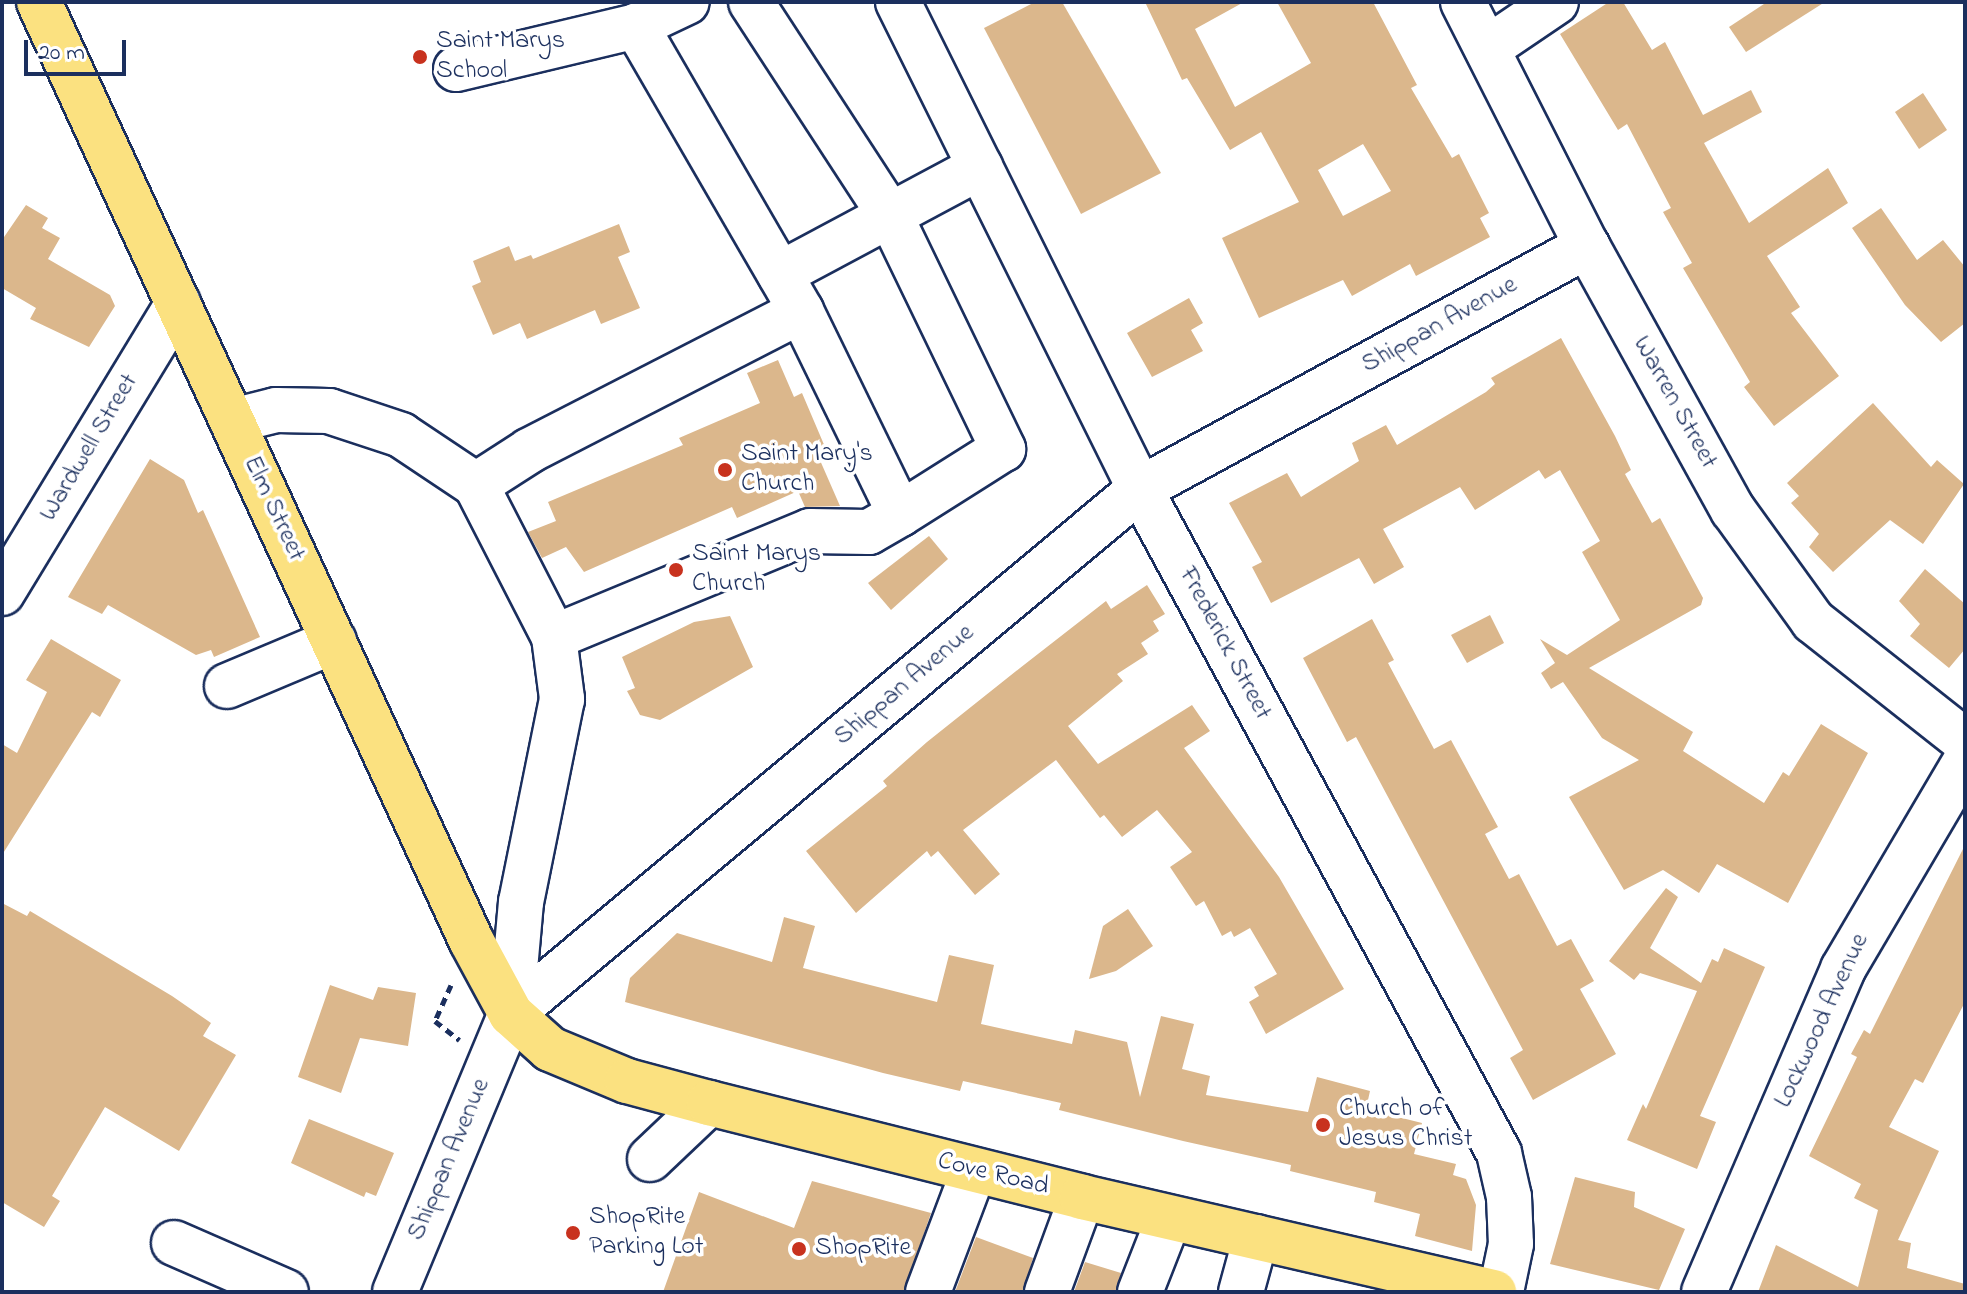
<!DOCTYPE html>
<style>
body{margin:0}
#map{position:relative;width:1967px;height:1294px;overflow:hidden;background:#fff;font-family:"Indie Flower",sans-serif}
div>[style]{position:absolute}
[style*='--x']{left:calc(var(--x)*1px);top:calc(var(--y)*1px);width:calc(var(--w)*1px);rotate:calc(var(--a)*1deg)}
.building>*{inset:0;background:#dbb78c}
.path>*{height:5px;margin-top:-2.5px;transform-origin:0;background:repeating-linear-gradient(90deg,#1b2f5e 0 8px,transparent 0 14px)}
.roads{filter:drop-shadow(2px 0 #1b2f5e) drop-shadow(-2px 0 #1b2f5e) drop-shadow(0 2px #1b2f5e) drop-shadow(0 -2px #1b2f5e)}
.minor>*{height:44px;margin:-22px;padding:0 22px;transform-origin:22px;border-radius:22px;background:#fff}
.major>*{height:44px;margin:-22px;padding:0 22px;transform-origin:22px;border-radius:22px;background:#fbe180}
.dots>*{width:22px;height:22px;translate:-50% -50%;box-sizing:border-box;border:4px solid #fff;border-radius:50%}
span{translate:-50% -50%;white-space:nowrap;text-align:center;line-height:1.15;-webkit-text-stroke:7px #fff;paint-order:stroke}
.poi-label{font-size:26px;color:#1b2f5e}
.left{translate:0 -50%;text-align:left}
.street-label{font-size:26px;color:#1b2f5e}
.frame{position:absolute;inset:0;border:4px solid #1b2f5e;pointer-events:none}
.scale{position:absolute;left:24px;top:40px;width:102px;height:36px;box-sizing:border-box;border:4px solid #1b2f5e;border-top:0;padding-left:10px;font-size:24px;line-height:28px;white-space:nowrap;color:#1b2f5e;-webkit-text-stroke:6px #fff;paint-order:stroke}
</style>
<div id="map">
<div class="building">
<div style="clip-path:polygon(1035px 2px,1062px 2px,1161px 173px,1081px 214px,984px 28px)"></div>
<div style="clip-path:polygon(evenodd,1145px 2px,1244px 2px,1195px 29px,1235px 107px,1311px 63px,1277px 2px,1373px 2px,1417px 85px,1411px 88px,1452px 158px,1459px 154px,1489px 213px,1480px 218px,1490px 237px,1416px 276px,1410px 264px,1352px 296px,1343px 280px,1259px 318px,1222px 238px,1299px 202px,1261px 132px,1230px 150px,1187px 78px,1182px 80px,1145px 2px,1363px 144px,1391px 191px,1343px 216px,1318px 170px,1363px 144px)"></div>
<div style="clip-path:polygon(1609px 2px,1623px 2px,1652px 50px,1665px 42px,1703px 115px,1751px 90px,1762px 112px,1704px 143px,1749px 223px,1828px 168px,1848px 203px,1767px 256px,1800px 307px,1791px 313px,1839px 376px,1774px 426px,1744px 387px,1750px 382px,1683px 268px,1692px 263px,1663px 212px,1671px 208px,1627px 124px,1618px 130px,1560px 34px)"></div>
<div style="clip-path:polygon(1767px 2px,1825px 2px,1746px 52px,1729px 27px)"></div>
<div style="clip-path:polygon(1923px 93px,1947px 130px,1919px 149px,1895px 112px)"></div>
<div style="clip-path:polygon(26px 205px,48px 218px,42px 228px,60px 238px,48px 259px,110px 295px,115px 306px,89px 347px,30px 319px,36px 308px,2px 288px,2px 240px)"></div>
<div style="clip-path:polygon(1881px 208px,1917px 260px,1943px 240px,1965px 267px,1965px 323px,1941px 342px,1905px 305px,1852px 228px)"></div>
<div style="clip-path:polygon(619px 224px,630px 252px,618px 257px,640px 308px,601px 324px,595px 310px,527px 339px,520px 323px,493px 335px,472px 286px,481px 282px,473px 261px,509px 246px,515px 261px,531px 255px,533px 259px)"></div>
<div style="clip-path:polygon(1189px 298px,1203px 323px,1191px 330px,1203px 351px,1152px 377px,1127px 333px)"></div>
<div style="clip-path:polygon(1561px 338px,1615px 436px,1631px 470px,1625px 474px,1652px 523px,1660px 518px,1703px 598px,1701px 605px,1589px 668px,1693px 732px,1683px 751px,1764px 803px,1783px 772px,1789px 776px,1821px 724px,1868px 753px,1788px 903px,1717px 864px,1699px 893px,1663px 870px,1624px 890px,1569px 797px,1639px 760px,1602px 738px,1563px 682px,1551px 689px,1541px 673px,1555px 663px,1540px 639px,1567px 655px,1620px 620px,1582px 552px,1600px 541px,1560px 470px,1545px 479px,1539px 470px,1475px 510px,1460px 487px,1383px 529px,1404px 567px,1374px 584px,1359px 558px,1271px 603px,1252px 567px,1262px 562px,1229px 503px,1287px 473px,1301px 497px,1359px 461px,1352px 443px,1386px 425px,1397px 445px,1486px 392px,1495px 384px,1491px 378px)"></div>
<div style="clip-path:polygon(778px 360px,794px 397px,802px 393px,828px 454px,819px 458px,840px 506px,805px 507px,798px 491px,737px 518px,732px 507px,584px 572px,566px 547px,542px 558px,528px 532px,556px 521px,548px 502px,683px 445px,679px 438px,760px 403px,747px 373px)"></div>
<div style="clip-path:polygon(1873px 403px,1931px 467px,1937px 460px,1964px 484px,1923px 544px,1890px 520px,1833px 572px,1809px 547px,1819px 534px,1791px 503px,1799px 496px,1787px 483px)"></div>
<div style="clip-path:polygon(150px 459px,184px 480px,198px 513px,203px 510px,260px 637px,214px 657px,211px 650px,196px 655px,108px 605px,102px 614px,68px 597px)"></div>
<div style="clip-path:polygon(929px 536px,948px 559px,891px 610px,868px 583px)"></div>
<div style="clip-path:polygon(1925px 569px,1965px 604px,1965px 649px,1949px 668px,1910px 636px,1920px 624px,1899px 601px)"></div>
<div style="clip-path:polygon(1147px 585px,1165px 614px,1153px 621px,1159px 631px,1141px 643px,1148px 654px,1117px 674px,1123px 681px,1068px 726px,1098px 764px,1192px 705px,1210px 731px,1184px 748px,1279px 877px,1344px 989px,1266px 1034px,1249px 1002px,1259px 996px,1254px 987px,1277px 974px,1250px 928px,1234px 937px,1231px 931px,1222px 936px,1204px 901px,1196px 906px,1170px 867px,1192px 852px,1157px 810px,1122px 837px,1104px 815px,1100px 818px,1056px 760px,963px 830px,1000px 874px,975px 895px,938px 851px,931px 857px,927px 851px,856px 913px,806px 851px,887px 786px,883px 781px,927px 742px,1020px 668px,1106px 601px,1111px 609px)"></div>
<div style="clip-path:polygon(1490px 615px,1504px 643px,1467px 663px,1451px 635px)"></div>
<div style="clip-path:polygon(730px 616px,753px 667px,660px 720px,640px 715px,627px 691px,635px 688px,622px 657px,694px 622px)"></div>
<div style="clip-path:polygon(1372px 619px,1394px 660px,1388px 663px,1434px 749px,1451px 740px,1498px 827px,1485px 834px,1509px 879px,1519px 874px,1557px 946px,1571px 939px,1594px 981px,1580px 989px,1616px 1054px,1533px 1100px,1510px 1058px,1523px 1050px,1356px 737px,1347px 742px,1303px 658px)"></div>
<div style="clip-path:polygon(51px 639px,121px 680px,100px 717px,92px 712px,2px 855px,2px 744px,17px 753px,47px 692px,26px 680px)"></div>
<div style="clip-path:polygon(1965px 845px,1965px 1002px,1923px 1083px,1915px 1079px,1889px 1127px,1939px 1151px,1898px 1240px,1911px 1243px,1907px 1268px,1965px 1284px,1963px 1292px,1758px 1292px,1776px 1245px,1858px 1287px,1878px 1210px,1854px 1198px,1861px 1184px,1809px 1156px,1857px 1057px,1851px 1054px,1864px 1030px,1870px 1034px)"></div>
<div style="clip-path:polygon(1666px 888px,1678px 897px,1650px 948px,1701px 983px,1712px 959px,1718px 962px,1724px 948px,1765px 967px,1700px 1116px,1716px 1122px,1697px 1169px,1627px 1140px,1643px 1104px,1646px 1109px,1697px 991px,1640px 973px,1634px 980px,1609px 961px)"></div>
<div style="clip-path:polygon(2px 903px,27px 916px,30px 911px,172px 996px,211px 1023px,203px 1036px,236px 1055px,179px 1151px,105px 1107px,52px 1196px,60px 1201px,44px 1227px,2px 1202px)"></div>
<div style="clip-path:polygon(1128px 909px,1153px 946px,1116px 971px,1089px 979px,1103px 926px)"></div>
<div style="clip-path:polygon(784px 917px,815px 926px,803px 968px,937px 1002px,949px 955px,994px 965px,981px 1024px,1072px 1044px,1075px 1030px,1127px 1042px,1140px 1097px,1161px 1016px,1194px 1024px,1182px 1069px,1210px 1076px,1206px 1095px,1308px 1112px,1317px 1077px,1370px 1091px,1366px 1109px,1422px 1123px,1414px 1154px,1456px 1164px,1453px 1175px,1466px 1179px,1476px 1205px,1472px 1251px,1415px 1236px,1420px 1214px,1374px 1202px,1376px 1192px,1290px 1171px,1291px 1165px,1183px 1141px,1059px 1110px,1061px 1103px,963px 1081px,960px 1091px,883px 1073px,625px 1002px,630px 978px,677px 933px,772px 962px)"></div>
<div style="clip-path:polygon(330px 985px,373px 1000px,378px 987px,416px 993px,408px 1046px,360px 1038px,341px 1093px,298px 1077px)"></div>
<div style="clip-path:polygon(309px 1119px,394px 1153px,376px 1196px,366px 1192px,364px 1197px,291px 1163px)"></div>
<div style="clip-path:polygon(1575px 1177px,1635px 1192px,1634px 1207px,1685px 1229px,1659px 1290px,1550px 1264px)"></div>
<div style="clip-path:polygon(812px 1181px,931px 1213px,904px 1292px,663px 1292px,699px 1192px,794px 1228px)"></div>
<div style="clip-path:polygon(976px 1237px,1033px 1258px,1023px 1292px,955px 1292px)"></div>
<div style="clip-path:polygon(1085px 1262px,1121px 1273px,1116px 1292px,1074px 1292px)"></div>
</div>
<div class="path">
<div style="--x:451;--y:985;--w:39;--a:114"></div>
<div style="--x:435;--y:1021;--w:31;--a:38"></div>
</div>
<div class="roads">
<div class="minor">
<div style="--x:751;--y:2;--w:257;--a:56.9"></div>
<div style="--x:891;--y:217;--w:258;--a:64.2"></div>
<div style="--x:1003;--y:449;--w:122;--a:147.7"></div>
<div style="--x:900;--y:514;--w:226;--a:-116"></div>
<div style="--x:898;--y:2;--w:544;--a:63.58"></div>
<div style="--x:1140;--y:489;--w:755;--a:61.6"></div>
<div style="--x:1499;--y:1153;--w:45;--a:77.2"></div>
<div style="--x:1509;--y:1197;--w:47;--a:87.6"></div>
<div style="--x:1511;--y:1244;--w:49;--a:101.8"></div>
<div style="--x:1463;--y:2;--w:274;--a:63.1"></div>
<div style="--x:1587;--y:246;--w:302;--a:61.1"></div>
<div style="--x:1733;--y:510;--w:137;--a:54.2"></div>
<div style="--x:1813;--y:621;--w:194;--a:38.3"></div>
<div style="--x:636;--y:26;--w:56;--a:-25.2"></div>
<div style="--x:1488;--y:48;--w:82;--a:-34.1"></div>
<div style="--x:456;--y:69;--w:185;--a:-13.4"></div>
<div style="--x:636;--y:26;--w:329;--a:59.9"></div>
<div style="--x:801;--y:311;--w:306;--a:152.8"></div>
<div style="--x:529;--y:451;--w:63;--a:147.3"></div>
<div style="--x:780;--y:274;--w:227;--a:-28.1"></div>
<div style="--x:232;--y:421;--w:45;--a:-14"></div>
<div style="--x:276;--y:410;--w:53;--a:1.1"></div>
<div style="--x:329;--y:411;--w:76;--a:18.4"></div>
<div style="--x:401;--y:435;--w:90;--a:33.7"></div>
<div style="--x:476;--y:485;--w:171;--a:62.8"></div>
<div style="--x:554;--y:637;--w:63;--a:82.6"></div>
<div style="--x:562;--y:699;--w:207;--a:101.4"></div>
<div style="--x:521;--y:902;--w:112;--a:95.1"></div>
<div style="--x:2;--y:593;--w:339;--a:-58.7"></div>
<div style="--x:554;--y:637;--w:277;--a:-22.5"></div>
<div style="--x:810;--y:531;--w:59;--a:1"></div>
<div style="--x:869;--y:532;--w:36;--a:-30"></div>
<div style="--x:227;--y:686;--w:116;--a:-22.8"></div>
<div style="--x:650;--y:1159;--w:81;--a:-43.5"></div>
<div style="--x:174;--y:1243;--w:122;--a:23.6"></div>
<div style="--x:395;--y:1292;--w:301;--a:-67.4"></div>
<div style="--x:511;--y:1014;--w:819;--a:-39.85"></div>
<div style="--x:1140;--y:489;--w:509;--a:-28.53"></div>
<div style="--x:928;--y:1292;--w:130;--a:-69.3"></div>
<div style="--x:1047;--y:1292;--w:101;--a:-69.8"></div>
<div style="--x:1140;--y:1292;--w:79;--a:-68.6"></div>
<div style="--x:1241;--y:1292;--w:57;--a:-74.7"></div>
<div style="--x:1704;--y:1292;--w:352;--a:-66.7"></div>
<div style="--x:1843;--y:969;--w:240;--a:-59.5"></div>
</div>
<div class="major">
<div style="--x:39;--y:2;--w:1033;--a:65.27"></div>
<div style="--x:471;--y:940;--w:84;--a:61.6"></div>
<div style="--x:511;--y:1014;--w:52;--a:41.9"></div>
<div style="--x:550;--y:1049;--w:83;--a:22.6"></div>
<div style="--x:627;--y:1081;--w:85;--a:15"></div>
<div style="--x:709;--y:1103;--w:385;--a:14.1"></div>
<div style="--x:1082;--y:1197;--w:423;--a:13"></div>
</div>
</div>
<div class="dots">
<div style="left:420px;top:57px;background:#c8321e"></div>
<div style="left:725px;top:470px;background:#c8321e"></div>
<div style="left:676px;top:570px;background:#c8321e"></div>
<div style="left:1323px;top:1125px;background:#c8321e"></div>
<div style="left:573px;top:1233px;background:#c8321e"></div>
<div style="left:799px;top:1249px;background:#c8321e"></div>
</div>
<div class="poi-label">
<span class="left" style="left:436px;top:57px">Saint Marys<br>School</span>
<span class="left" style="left:741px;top:470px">Saint Mary's<br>Church</span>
<span class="left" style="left:692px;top:570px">Saint Marys<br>Church</span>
<span class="left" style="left:1339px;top:1125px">Church of<br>Jesus Christ</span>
<span class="left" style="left:589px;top:1233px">ShopRite<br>Parking Lot</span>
<span class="left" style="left:815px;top:1249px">ShopRite</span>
</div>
<div class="street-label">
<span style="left:1440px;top:326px;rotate:-29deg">Shippan Avenue</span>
<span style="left:1674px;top:403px;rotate:61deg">Warren Street</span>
<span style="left:90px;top:448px;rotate:-59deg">Wardwell Street</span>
<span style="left:273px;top:509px;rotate:65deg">Elm Street</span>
<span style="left:1224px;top:644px;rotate:62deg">Frederick Street</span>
<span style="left:905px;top:686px;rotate:-40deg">Shippan Avenue</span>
<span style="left:1823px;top:1021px;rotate:-65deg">Lockwood Avenue</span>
<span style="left:450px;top:1160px;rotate:-67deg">Shippan Avenue</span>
<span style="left:993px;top:1175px;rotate:14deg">Cove Road</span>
</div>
<div class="frame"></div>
<div class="scale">20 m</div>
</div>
